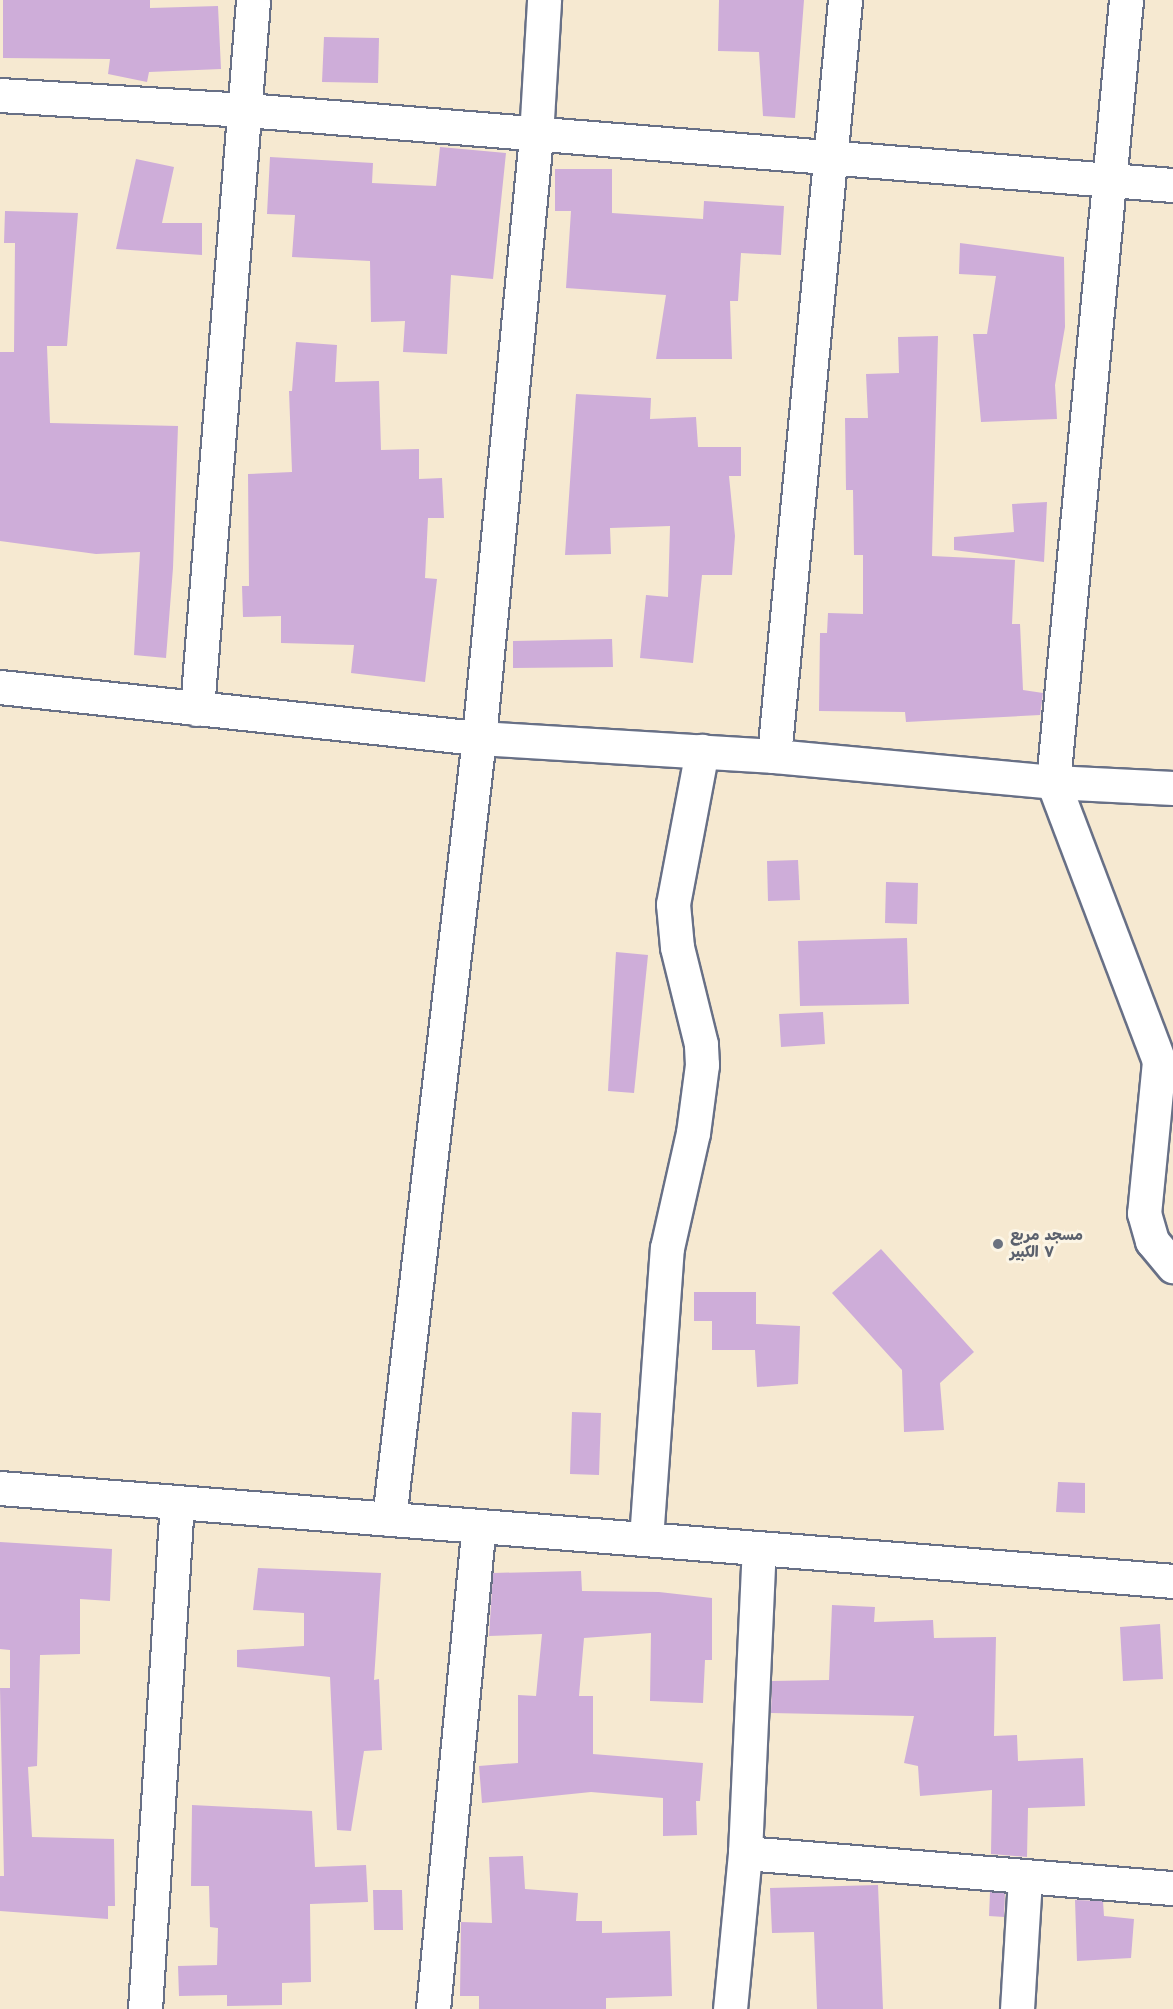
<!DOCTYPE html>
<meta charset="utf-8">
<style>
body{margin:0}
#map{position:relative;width:1173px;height:2009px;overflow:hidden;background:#f6e9d1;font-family:"Shantell Sans","Playpen Sans Arabic",sans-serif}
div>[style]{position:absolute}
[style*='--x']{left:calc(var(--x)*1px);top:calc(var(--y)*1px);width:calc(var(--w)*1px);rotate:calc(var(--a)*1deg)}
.building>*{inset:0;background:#ceadd9}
.roads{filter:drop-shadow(2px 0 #687086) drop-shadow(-2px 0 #687086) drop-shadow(0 2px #687086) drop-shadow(0 -2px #687086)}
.street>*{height:33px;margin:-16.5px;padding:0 16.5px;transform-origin:16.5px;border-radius:16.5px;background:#fff}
.dots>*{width:16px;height:16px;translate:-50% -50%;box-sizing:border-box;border:3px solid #fcf5e5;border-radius:50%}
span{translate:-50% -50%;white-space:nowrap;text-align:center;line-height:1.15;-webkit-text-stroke:6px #fcf5e5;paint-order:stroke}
.worship-label{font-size:15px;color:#5b616d;font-weight:700}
.left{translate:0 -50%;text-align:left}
</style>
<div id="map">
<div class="building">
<div style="clip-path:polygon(3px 0,150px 0,150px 8px,218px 6px,221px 69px,149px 72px,147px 82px,108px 74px,110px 59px,3px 58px)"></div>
<div style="clip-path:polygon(719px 0,804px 0,795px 118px,763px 116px,759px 52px,718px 51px)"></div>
<div style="clip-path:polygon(324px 37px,379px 38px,378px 83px,322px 82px)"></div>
<div style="clip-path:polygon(440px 147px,506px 153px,493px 279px,451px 275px,447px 354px,403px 352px,405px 321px,371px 322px,370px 261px,292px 257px,295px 215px,267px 214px,270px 157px,373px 163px,372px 183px,436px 186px)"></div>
<div style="clip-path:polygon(136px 159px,174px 167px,162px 223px,202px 223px,202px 255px,116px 249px)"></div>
<div style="clip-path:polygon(555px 169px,612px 169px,612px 213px,703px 219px,704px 201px,784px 206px,781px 255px,741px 253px,738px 301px,730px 301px,732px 359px,656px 359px,666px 295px,566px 288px,571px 211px,555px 211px)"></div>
<div style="clip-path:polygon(5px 211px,78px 213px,67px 346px,47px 346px,50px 423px,178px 426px,173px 568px,166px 658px,134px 655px,140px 552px,96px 554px,0 541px,0 352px,14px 352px,15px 243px,4px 243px)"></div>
<div style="clip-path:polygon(960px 243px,1064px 257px,1065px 327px,1055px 385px,1057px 419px,981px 422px,973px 334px,987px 334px,996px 276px,959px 274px)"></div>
<div style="clip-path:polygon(938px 336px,932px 556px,1015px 560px,1012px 624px,1020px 624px,1023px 690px,1043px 693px,1040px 715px,906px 722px,905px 712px,819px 711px,820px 633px,827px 633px,828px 613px,863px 614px,863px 555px,854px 555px,853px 490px,846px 490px,845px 418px,868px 418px,866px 374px,899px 373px,898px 337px)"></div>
<div style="clip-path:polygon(296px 342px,337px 345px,335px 382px,379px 381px,381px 450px,419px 449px,419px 479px,442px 478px,444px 518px,428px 518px,425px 578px,437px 579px,425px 682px,351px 673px,354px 645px,281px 643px,281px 616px,243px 617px,242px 586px,249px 586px,248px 474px,292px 472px,289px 391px,292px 391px)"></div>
<div style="clip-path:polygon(576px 394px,651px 398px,650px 419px,696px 417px,698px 447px,741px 447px,741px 476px,729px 476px,735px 536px,732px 575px,702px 575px,693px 663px,640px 658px,646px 595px,668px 597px,670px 526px,610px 528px,611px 554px,565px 555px)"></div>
<div style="clip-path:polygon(1047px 502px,1044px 562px,954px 550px,954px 537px,1014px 532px,1012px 504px)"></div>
<div style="clip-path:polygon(612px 639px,613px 667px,513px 668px,513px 641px)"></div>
<div style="clip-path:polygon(798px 860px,800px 900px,768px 901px,767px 861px)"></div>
<div style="clip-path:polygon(886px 882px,918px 883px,917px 924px,885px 923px)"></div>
<div style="clip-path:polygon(907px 938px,909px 1004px,800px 1006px,798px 941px)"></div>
<div style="clip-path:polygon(616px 952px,648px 955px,634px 1093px,608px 1091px)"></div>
<div style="clip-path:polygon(823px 1012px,825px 1044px,781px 1047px,779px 1014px)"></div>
<div style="clip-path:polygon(881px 1249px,974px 1352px,940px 1383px,944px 1430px,904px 1432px,902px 1370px,832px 1293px)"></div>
<div style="clip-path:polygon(694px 1292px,756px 1292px,756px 1324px,800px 1326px,798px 1384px,757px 1387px,755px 1350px,712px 1350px,712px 1321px,694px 1321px)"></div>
<div style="clip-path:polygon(572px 1412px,601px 1413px,599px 1475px,570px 1474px)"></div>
<div style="clip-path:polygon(1058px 1482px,1085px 1483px,1085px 1513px,1056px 1512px)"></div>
<div style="clip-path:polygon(0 1542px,112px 1549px,110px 1601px,80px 1599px,80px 1654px,40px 1655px,37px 1766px,28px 1767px,32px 1837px,114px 1839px,115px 1906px,108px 1906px,108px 1919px,0 1911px,0 1876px,4px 1876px,0 1688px,10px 1688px,10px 1650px,0 1649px)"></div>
<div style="clip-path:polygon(258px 1568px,381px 1573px,374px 1680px,379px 1679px,382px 1750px,364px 1751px,351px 1831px,337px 1830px,330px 1677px,237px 1667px,237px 1650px,304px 1646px,304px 1613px,253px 1610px)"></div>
<div style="clip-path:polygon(581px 1571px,582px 1591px,659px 1592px,712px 1598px,712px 1660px,705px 1660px,703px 1703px,650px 1701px,651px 1633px,584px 1638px,579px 1696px,593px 1696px,593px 1754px,703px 1763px,700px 1801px,696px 1801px,697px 1835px,663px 1836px,663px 1798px,591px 1792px,482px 1803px,479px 1766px,518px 1763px,518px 1695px,536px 1696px,542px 1634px,489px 1636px,493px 1573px)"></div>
<div style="clip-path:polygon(832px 1605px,875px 1607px,874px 1622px,933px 1620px,934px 1638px,996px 1637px,994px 1736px,1017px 1735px,1018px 1761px,1083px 1758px,1085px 1806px,1028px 1808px,1027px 1857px,991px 1854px,992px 1790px,920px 1796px,918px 1766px,904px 1763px,914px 1716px,771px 1713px,772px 1681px,829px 1680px)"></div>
<div style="clip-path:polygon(1160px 1624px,1163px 1679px,1123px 1681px,1120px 1627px)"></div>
<div style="clip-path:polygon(192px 1805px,312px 1811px,315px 1867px,366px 1865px,368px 1902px,310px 1904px,311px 1982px,282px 1983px,282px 2005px,227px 2006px,227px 1995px,179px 1996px,178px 1966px,217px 1965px,218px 1928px,210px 1927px,209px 1886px,191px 1886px)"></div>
<div style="clip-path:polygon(523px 1856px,525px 1889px,578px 1893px,576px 1921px,602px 1921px,602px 1933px,670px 1931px,672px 1996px,606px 1998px,606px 2009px,479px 2009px,479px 1996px,460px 1996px,461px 1922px,492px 1923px,489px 1857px)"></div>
<div style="clip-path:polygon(878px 1885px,883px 2009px,817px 2009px,814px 1932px,772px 1933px,770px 1888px)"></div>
<div style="clip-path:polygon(373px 1890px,402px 1890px,403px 1930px,374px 1930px)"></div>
<div style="clip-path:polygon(990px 1892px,1005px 1893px,1004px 1917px,989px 1916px)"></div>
<div style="clip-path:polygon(1075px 1900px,1103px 1901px,1104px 1916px,1134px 1919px,1131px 1958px,1077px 1961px)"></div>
</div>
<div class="roads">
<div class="street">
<div style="--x:1126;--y:0;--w:785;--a:95.33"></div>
<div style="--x:1053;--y:782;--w:298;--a:69.2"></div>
<div style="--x:1159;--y:1061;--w:153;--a:95.6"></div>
<div style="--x:1144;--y:1213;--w:29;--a:74"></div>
<div style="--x:1152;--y:1241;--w:33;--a:50"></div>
<div style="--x:0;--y:95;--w:246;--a:3.5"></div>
<div style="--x:246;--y:110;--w:930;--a:4.63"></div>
<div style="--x:0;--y:687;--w:482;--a:6.1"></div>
<div style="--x:479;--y:738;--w:296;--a:3.5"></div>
<div style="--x:774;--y:756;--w:280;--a:5.3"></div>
<div style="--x:1053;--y:782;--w:120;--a:2.9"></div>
<div style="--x:197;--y:709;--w:711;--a:-85.48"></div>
<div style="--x:774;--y:756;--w:759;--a:-84.63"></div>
<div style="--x:0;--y:1488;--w:1177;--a:4.53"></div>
<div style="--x:389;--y:1519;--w:786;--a:-83.43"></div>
<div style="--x:479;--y:738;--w:605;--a:-84.59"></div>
<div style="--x:536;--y:136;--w:136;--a:-86.6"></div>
<div style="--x:646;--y:1539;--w:292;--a:-85.9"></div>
<div style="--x:667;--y:1248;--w:118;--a:-77.3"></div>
<div style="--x:693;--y:1133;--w:69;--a:-82.5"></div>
<div style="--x:702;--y:1065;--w:21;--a:-93"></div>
<div style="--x:701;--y:1044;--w:100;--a:-103.9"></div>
<div style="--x:677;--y:947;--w:43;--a:-95.3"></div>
<div style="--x:673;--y:904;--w:156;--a:-79.3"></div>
<div style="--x:745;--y:1853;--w:429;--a:4.7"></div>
<div style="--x:145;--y:2009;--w:508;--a:-86.39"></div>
<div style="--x:433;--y:2009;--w:485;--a:-84.6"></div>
<div style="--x:730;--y:2009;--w:157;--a:-84.5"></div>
<div style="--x:745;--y:1853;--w:305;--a:-87.4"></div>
<div style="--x:1017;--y:2009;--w:131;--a:-86.5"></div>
</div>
</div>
<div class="dots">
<div style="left:998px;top:1244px;background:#6b7280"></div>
</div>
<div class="worship-label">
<span class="left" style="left:1010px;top:1244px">مسجد مربع<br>٧ الكبير</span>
</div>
</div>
